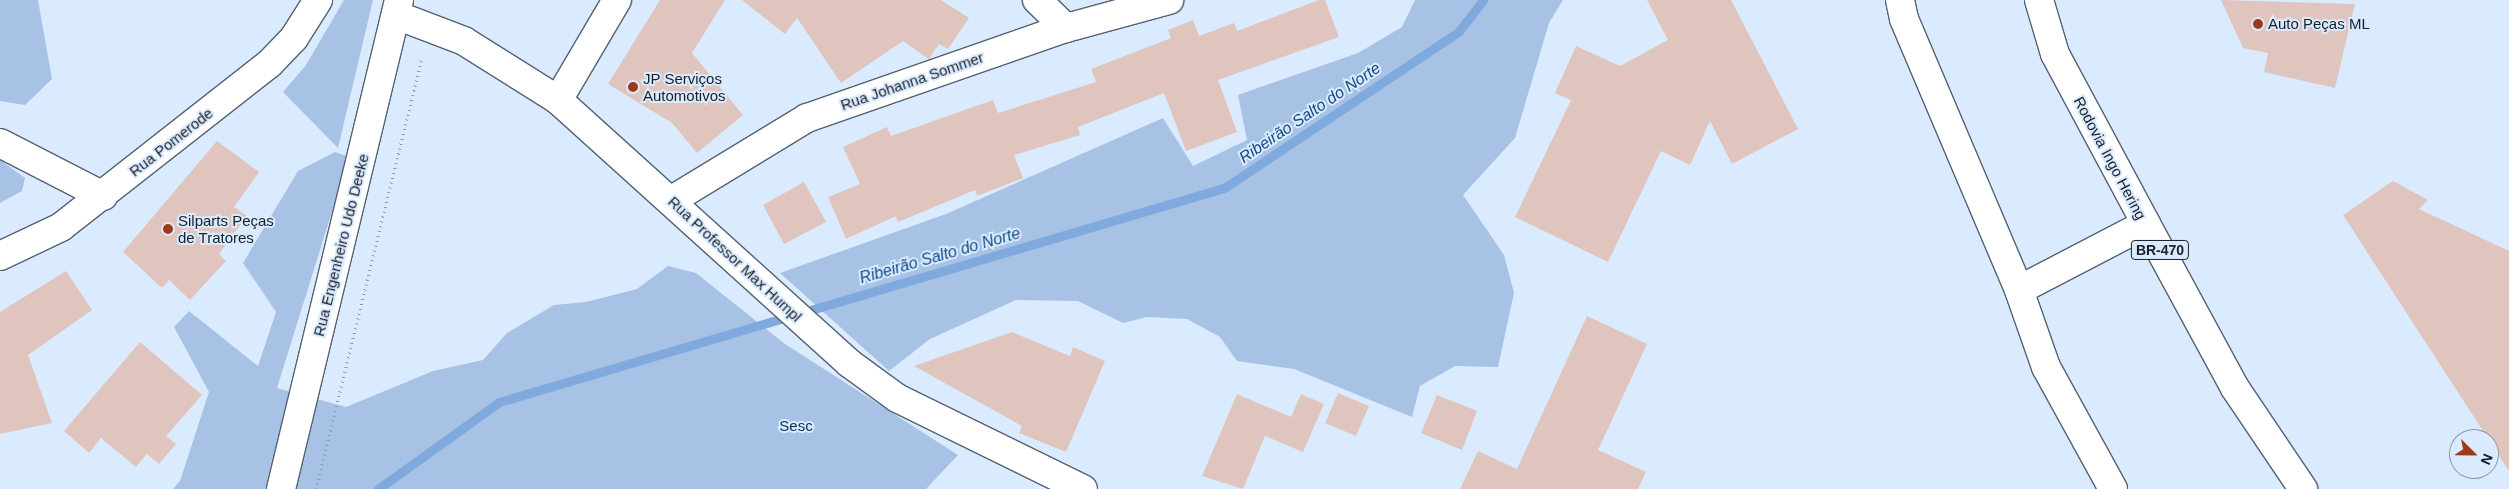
<!DOCTYPE html>
<meta charset="utf-8">
<style>
body{margin:0}
#map{position:relative;width:2509px;height:489px;overflow:hidden;background:#dbebff;font-family:Helvetica,sans-serif}
div>[style]{position:absolute}
[style*='--x']{left:calc(var(--x)*1px);top:calc(var(--y)*1px);width:calc(var(--w)*1px);rotate:calc(var(--a)*1deg)}
.green>*{inset:0;background:#a7c2e4}
.stream>*{height:9px;margin:-4.5px;padding:0 4.5px;transform-origin:4.5px;border-radius:4.5px;background:#80a9dd}
.building>*{inset:0;background:#dfc5bd}
.path>*{height:3px;margin-top:-1.5px;transform-origin:0;background:repeating-linear-gradient(90deg,#8e9aa9 0 1px,transparent 0 5px)}
.roads{filter:drop-shadow(1px 0 #546172) drop-shadow(-1px 0 #546172) drop-shadow(0 1px #546172) drop-shadow(0 -1px #546172)}
.minor>*{height:28px;margin:-14px;padding:0 14px;transform-origin:14px;border-radius:14px;background:#fff}
.tertiary>*{height:28px;margin:-14px;padding:0 14px;transform-origin:14px;border-radius:14px;background:#fff}
.secondary>*{height:28px;margin:-14px;padding:0 14px;transform-origin:14px;border-radius:14px;background:#fff}
.primary>*{height:28px;margin:-14px;padding:0 14px;transform-origin:14px;border-radius:14px;background:#fff}
.trunk>*{height:28px;margin:-14px;padding:0 14px;transform-origin:14px;border-radius:14px;background:#fff}
.dots>*{width:14px;height:14px;translate:-50% -50%;box-sizing:border-box;border:2px solid #dbebff;border-radius:50%}
span{translate:-50% -50%;white-space:nowrap;text-align:center;line-height:1.15;-webkit-text-stroke:4px #dbebff;paint-order:stroke}
.shield-label span{padding:1px 4px;background:#dbebff;border:1px solid;border-radius:4px;-webkit-text-stroke-width:0}
.shield-label{font-size:14px;color:#191f26;font-weight:700}
.poi-label{font-size:15px;color:#191f26}
.left{translate:0 -50%;text-align:left}
.street-label{font-size:15px;color:#191f26}
.park-label{font-size:15px;color:#022d5b}
.water-label{font-size:16px;color:#104886;font-style:italic}
.north{position:absolute;left:2449px;top:429px;width:50px;height:50px;box-sizing:border-box;background:#dbebff;border:1px solid #8d99a8;border-radius:50%;rotate:113deg;font-size:14px;font-weight:700;line-height:20px;text-align:center;color:#191f26}
.north::after{content:'';display:block;margin:auto;width:18px;height:22px;background:#a0381a;clip-path:polygon(50% 0,100% 100%,50% 72%,0 100%)}
</style>
<div id="map">
<div class="green">
<div style="clip-path:polygon(0 0,38px 0,52px 79px,25px 105px,0 101px)"></div>
<div style="clip-path:polygon(344px 0,373px 0,338px 148px,283px 92px,306px 65px)"></div>
<div style="clip-path:polygon(1415px 0,1563px 0,1549px 23px,1515px 138px,1463px 195px,1504px 255px,1514px 293px,1498px 367px,1455px 366px,1420px 386px,1412px 417px,1294px 369px,1237px 361px,1220px 337px,1187px 319px,1147px 317px,1123px 323px,1078px 301px,1016px 300px,930px 339px,889px 371px,780px 273px,946px 214px,1163px 118px,1193px 166px,1247px 140px,1238px 95px,1358px 53px,1402px 27px)"></div>
<div style="clip-path:polygon(335px 152px,349px 157px,277px 388px,346px 407px,433px 371px,483px 360px,507px 333px,554px 305px,586px 302px,637px 289px,668px 266px,696px 273px,785px 344px,958px 455px,926px 489px,173px 489px,180px 481px,209px 392px,174px 327px,189px 311px,258px 366px,276px 312px,243px 263px,298px 171px)"></div>
<div style="clip-path:polygon(0 160px,25px 178px,22px 191px,0 203px)"></div>
</div>
<div class="stream">
<div style="--x:378;--y:489;--w:149;--a:-35.7"></div>
<div style="--x:499;--y:402;--w:756;--a:-16.45"></div>
<div style="--x:1224;--y:188;--w:283;--a:-33.7"></div>
<div style="--x:1459;--y:31;--w:39;--a:-52"></div>
</div>
<div class="building">
<div style="clip-path:polygon(660px 0,725px 0,692px 53px,743px 115px,697px 153px,672px 123px,608px 84px)"></div>
<div style="clip-path:polygon(742px 0,941px 0,969px 18px,948px 49px,939px 44px,929px 59px,903px 41px,841px 83px,797px 18px,785px 34px)"></div>
<div style="clip-path:polygon(1319px 0,1325px 0,1339px 37px,1218px 80px,1237px 132px,1186px 151px,1164px 93px,1078px 127px,1080px 135px,1014px 155px,1023px 178px,977px 196px,975px 190px,898px 222px,896px 216px,846px 239px,828px 197px,860px 184px,843px 147px,887px 127px,891px 136px,993px 100px,998px 113px,1096px 82px,1091px 69px,1171px 38px,1168px 30px,1193px 20px,1199px 36px,1234px 23px,1237px 31px)"></div>
<div style="clip-path:polygon(1647px 0,1731px 0,1798px 129px,1732px 164px,1710px 121px,1690px 165px,1661px 151px,1608px 262px,1515px 217px,1571px 100px,1555px 93px,1576px 46px,1620px 66px,1668px 40px)"></div>
<div style="clip-path:polygon(2221px 0,2355px 4px,2335px 88px,2264px 72px,2268px 53px,2243px 48px)"></div>
<div style="clip-path:polygon(217px 141px,259px 172px,234px 207px,247px 216px,219px 254px,226px 261px,190px 300px,169px 280px,162px 288px,123px 252px)"></div>
<div style="clip-path:polygon(2393px 181px,2428px 200px,2419px 209px,2509px 251px,2509px 471px,2343px 215px)"></div>
<div style="clip-path:polygon(804px 182px,826px 222px,784px 244px,763px 205px)"></div>
<div style="clip-path:polygon(66px 271px,92px 310px,28px 355px,52px 423px,0 434px,0 312px)"></div>
<div style="clip-path:polygon(1587px 316px,1647px 344px,1598px 450px,1646px 472px,1638px 489px,1460px 489px,1478px 451px,1517px 469px)"></div>
<div style="clip-path:polygon(1012px 332px,1070px 356px,1073px 347px,1105px 361px,1066px 452px,1019px 433px,1022px 426px,914px 366px)"></div>
<div style="clip-path:polygon(140px 342px,202px 395px,166px 436px,176px 444px,159px 464px,147px 454px,136px 467px,101px 438px,89px 453px,64px 431px)"></div>
<div style="clip-path:polygon(1338px 393px,1369px 406px,1356px 436px,1325px 423px)"></div>
<div style="clip-path:polygon(1237px 394px,1291px 417px,1301px 394px,1324px 404px,1303px 452px,1265px 436px,1243px 489px,1202px 476px)"></div>
<div style="clip-path:polygon(1437px 395px,1477px 411px,1462px 450px,1421px 433px)"></div>
</div>
<div class="path">
<div style="--x:316;--y:489;--w:445;--a:-76.2"></div>
</div>
<div class="roads">
<div class="minor">
<div style="--x:1037;--y:0;--w:40;--a:44"></div>
<div style="--x:1900;--y:0;--w:19;--a:78"></div>
<div style="--x:1904;--y:19;--w:294;--a:67"></div>
<div style="--x:2019;--y:290;--w:82;--a:70.7"></div>
<div style="--x:2046;--y:367;--w:139;--a:61.2"></div>
<div style="--x:558;--y:100;--w:116;--a:-59.5"></div>
<div style="--x:0;--y:143;--w:116;--a:27.2"></div>
<div style="--x:672;--y:200;--w:158;--a:-31.3"></div>
<div style="--x:807;--y:118;--w:274;--a:-19.2"></div>
<div style="--x:1066;--y:28;--w:107;--a:-15.2"></div>
</div>
<div class="tertiary">
<div style="--x:396;--y:15;--w:73;--a:20.9"></div>
<div style="--x:464;--y:41;--w:111;--a:32.1"></div>
<div style="--x:558;--y:100;--w:392;--a:42.1"></div>
<div style="--x:849;--y:363;--w:59;--a:36.1"></div>
<div style="--x:897;--y:398;--w:207;--a:26.1"></div>
</div>
<div class="secondary">
<div style="--x:0;--y:256;--w:68;--a:-25.4"></div>
<div style="--x:61;--y:227;--w:266;--a:-38.1"></div>
<div style="--x:270;--y:63;--w:35;--a:-46"></div>
<div style="--x:294;--y:38;--w:45;--a:-57.7"></div>
</div>
<div class="primary">
<div style="--x:281;--y:489;--w:503;--a:-76.43"></div>
</div>
<div class="trunk">
<div style="--x:2039;--y:0;--w:56;--a:73.5"></div>
<div style="--x:2055;--y:54;--w:193;--a:61.8"></div>
<div style="--x:2146;--y:224;--w:187;--a:61.5"></div>
<div style="--x:2235;--y:388;--w:122;--a:56"></div>
<div style="--x:2019;--y:290;--w:143;--a:-27.5"></div>
</div>
</div>
<div class="dots">
<div style="left:2258px;top:24px;background:#a0381a"></div>
<div style="left:633px;top:87px;background:#a0381a"></div>
<div style="left:168px;top:229px;background:#a0381a"></div>
</div>
<div class="shield-label">
<span style="left:2160px;top:250px">BR-470</span>
</div>
<div class="poi-label">
<span class="left" style="left:2268px;top:24px">Auto Peças ML</span>
<span class="left" style="left:643px;top:87px">JP Serviços<br>Automotivos</span>
<span class="left" style="left:178px;top:229px">Silparts Peças<br>de Tratores</span>
</div>
<div class="street-label">
<span style="left:912px;top:81px;rotate:-19deg">Rua Johanna Sommer</span>
<span style="left:171px;top:142px;rotate:-38deg">Rua Pomerode</span>
<span style="left:2110px;top:158px;rotate:62deg">Rodovia Ingo Hering</span>
<span style="left:341px;top:245px;rotate:-76deg">Rua Engenheiro Udo Deeke</span>
<span style="left:735px;top:259px;rotate:43deg">Rua Professor Max Humpl</span>
</div>
<div class="park-label">
<span style="left:796px;top:426px">Sesc</span>
</div>
<div class="water-label">
<span style="left:1310px;top:113px;rotate:-34deg">Ribeirão Salto do Norte</span>
<span style="left:940px;top:256px;rotate:-16deg">Ribeirão Salto do Norte</span>
</div>
<div class="north">N</div>
</div>
